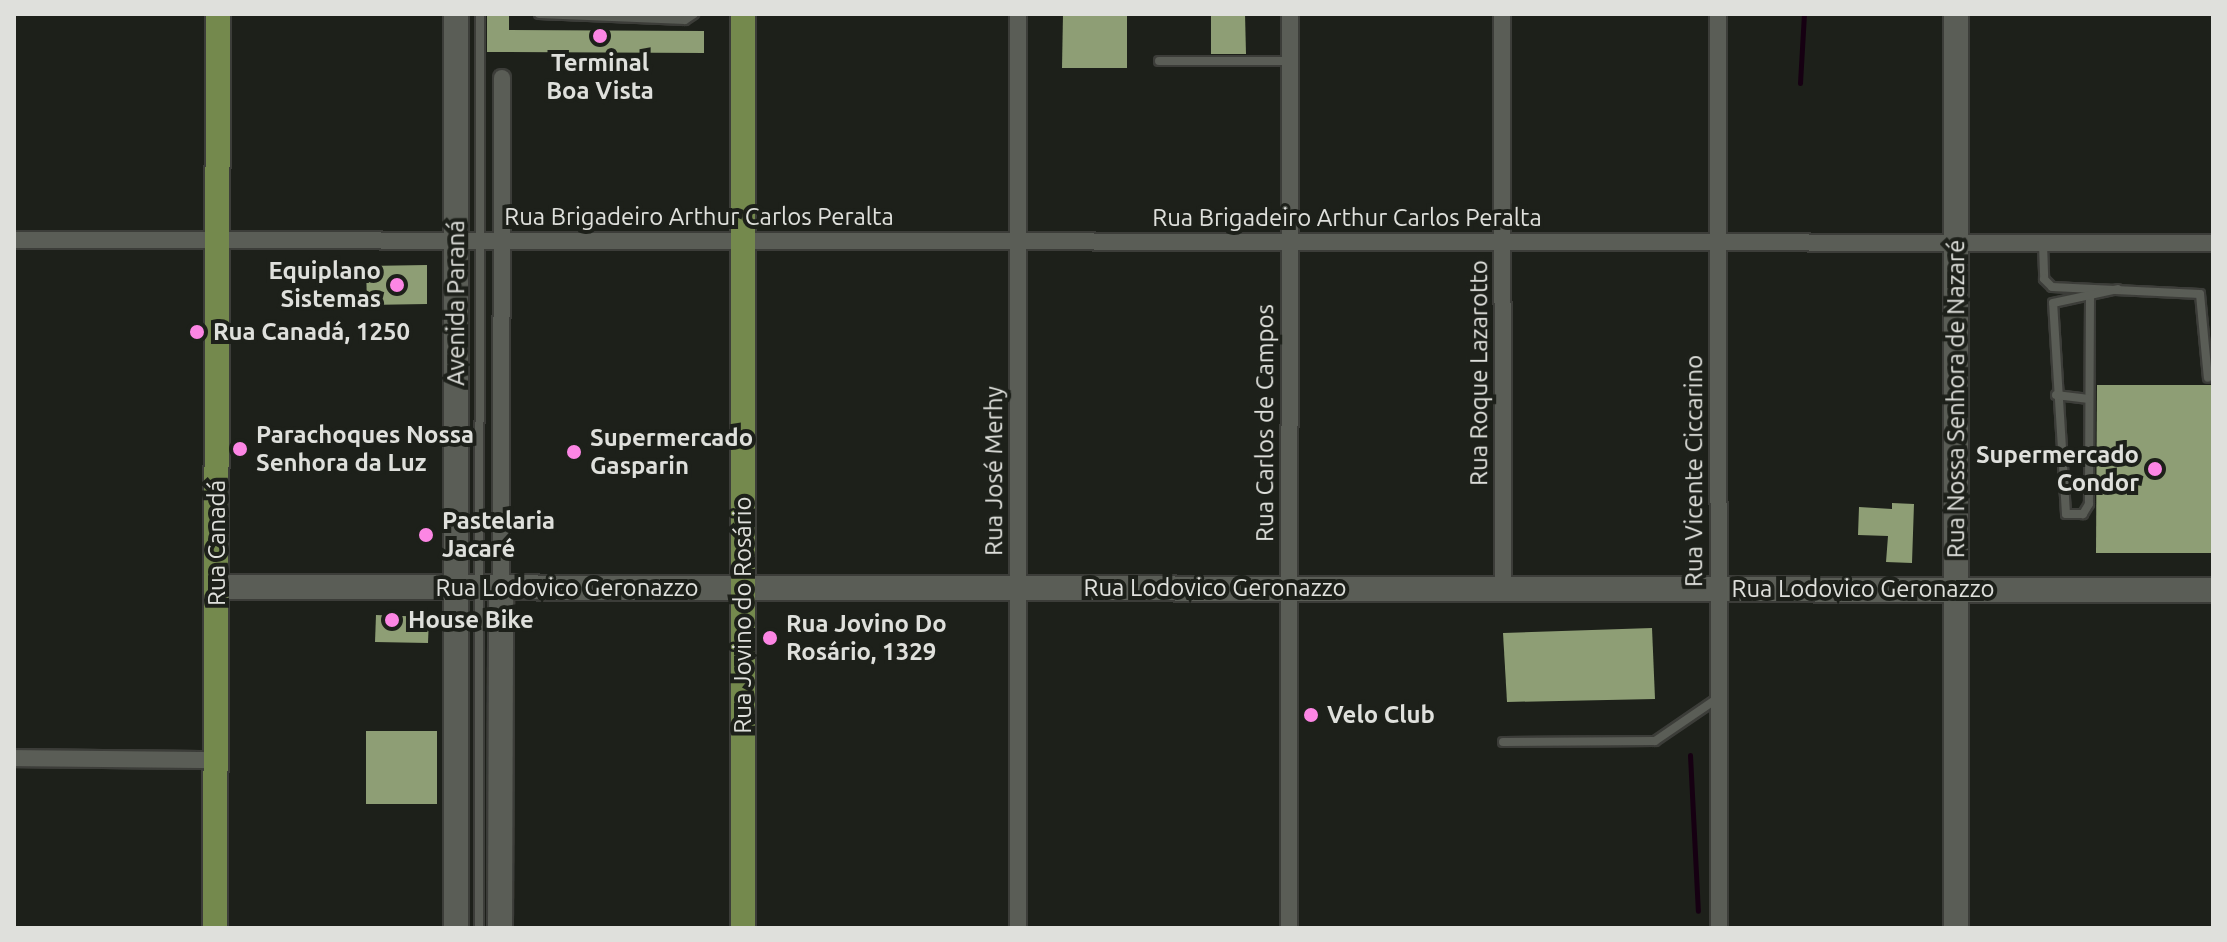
<!DOCTYPE html>
<meta charset="utf-8">
<style>
body{margin:0}
#map{position:relative;width:2227px;height:942px;overflow:hidden;background:#1d201a;font-family:Ubuntu,sans-serif}
div>[style]{position:absolute}
[style*='--x']{left:calc(var(--x)*1px);top:calc(var(--y)*1px);width:calc(var(--w)*1px);rotate:calc(var(--a)*1deg)}
.stream>*{height:5px;margin:-2.5px;padding:0 2.5px;transform-origin:2.5px;border-radius:2.5px;background:#160012}
.building>*{inset:0;background:#8e9e75}
.roads{filter:drop-shadow(2px 0 #3c3d39) drop-shadow(-2px 0 #3c3d39) drop-shadow(0 2px #3c3d39) drop-shadow(0 -2px #3c3d39)}
.lane>*{height:8px;margin:-4px;padding:0 4px;transform-origin:4px;border-radius:4px;background:#5a5d56}
.street>*{height:16px;margin:-8px;padding:0 8px;transform-origin:8px;border-radius:8px;background:#5a5d56}
.secondary>*{height:24px;margin:-12px;padding:0 12px;transform-origin:12px;border-radius:12px;background:#5a5d56}
.primary>*{height:24px;margin:-12px;padding:0 12px;transform-origin:12px;border-radius:12px;background:#74894d}
.dots>*{width:22px;height:22px;translate:-50% -50%;box-sizing:border-box;border:4px solid #1d201a;border-radius:50%}
span{translate:-50% -50%;white-space:nowrap;text-align:center;line-height:1.15;-webkit-text-stroke:8px #1d201a;paint-order:stroke}
.poi-label{font-size:24px;color:#dfe0dc;font-weight:700}
.right{translate:-100% -50%;text-align:right}
.left{translate:0 -50%;text-align:left}
.street-label{font-size:24px;color:#dfe0dc}
.frame{position:absolute;inset:0;border:16px solid #dfe0dc;pointer-events:none}
</style>
<div id="map">
<div class="stream">
<div style="--x:1800;--y:83;--w:69;--a:-86.7"></div>
<div style="--x:1690;--y:755;--w:156;--a:87.1"></div>
</div>
<div class="building">
<div style="clip-path:polygon(487px 14px,509px 14px,509px 30px,704px 31px,704px 53px,487px 52px)"></div>
<div style="clip-path:polygon(1063px 14px,1127px 14px,1127px 68px,1062px 68px)"></div>
<div style="clip-path:polygon(1211px 14px,1245px 14px,1246px 54px,1211px 54px)"></div>
<div style="clip-path:polygon(427px 265px,427px 304px,367px 305px,366px 266px)"></div>
<div style="clip-path:polygon(2097px 385px,2213px 385px,2213px 553px,2096px 553px)"></div>
<div style="clip-path:polygon(1892px 503px,1914px 504px,1912px 563px,1886px 562px,1888px 536px,1858px 535px,1859px 507px,1892px 509px)"></div>
<div style="clip-path:polygon(376px 615px,429px 617px,428px 643px,375px 642px)"></div>
<div style="clip-path:polygon(1652px 628px,1655px 699px,1507px 702px,1503px 633px)"></div>
<div style="clip-path:polygon(366px 731px,437px 731px,437px 804px,366px 804px)"></div>
</div>
<div class="roads">
<div class="lane">
<div style="--x:539;--y:14;--w:146;--a:2.4"></div>
<div style="--x:685;--y:20;--w:11;--a:-34"></div>
<div style="--x:1159;--y:61;--w:131;--a:0"></div>
<div style="--x:2043;--y:244;--w:35;--a:88"></div>
<div style="--x:2044;--y:279;--w:11;--a:45"></div>
<div style="--x:2052;--y:287;--w:148;--a:2.7"></div>
<div style="--x:2200;--y:294;--w:84;--a:84.6"></div>
<div style="--x:2090;--y:297;--w:207;--a:90.3"></div>
<div style="--x:2089;--y:504;--w:12;--a:121"></div>
<div style="--x:2083;--y:514;--w:17;--a:180"></div>
<div style="--x:2066;--y:514;--w:211;--a:-93.5"></div>
<div style="--x:2053;--y:303;--w:66;--a:-12.2"></div>
<div style="--x:2056;--y:395;--w:33;--a:7"></div>
<div style="--x:1503;--y:742;--w:152;--a:-0.4"></div>
<div style="--x:1655;--y:741;--w:76;--a:-34.3"></div>
<div style="--x:479;--y:928;--w:914;--a:-89.94"></div>
</div>
<div class="street">
<div style="--x:1502;--y:14;--w:575;--a:89.9"></div>
<div style="--x:1718;--y:14;--w:914;--a:89.94"></div>
<div style="--x:14;--y:240;--w:2199;--a:0.08"></div>
<div style="--x:501;--y:588;--w:510;--a:-89.89"></div>
<div style="--x:14;--y:758;--w:202;--a:0.6"></div>
<div style="--x:1018;--y:928;--w:914;--a:-90"></div>
<div style="--x:1289;--y:928;--w:914;--a:-89.94"></div>
</div>
<div class="secondary">
<div style="--x:456;--y:14;--w:914;--a:90"></div>
<div style="--x:1956;--y:14;--w:914;--a:90"></div>
<div style="--x:216;--y:587;--w:1997;--a:0.09"></div>
<div style="--x:500;--y:928;--w:340;--a:-89.8"></div>
</div>
<div class="primary">
<div style="--x:743;--y:14;--w:914;--a:90"></div>
<div style="--x:215;--y:928;--w:914;--a:-89.81"></div>
</div>
</div>
<div class="dots">
<div style="left:600px;top:36px;background:#fc86e4"></div>
<div style="left:397px;top:285px;background:#fc86e4"></div>
<div style="left:197px;top:332px;background:#fc86e4"></div>
<div style="left:240px;top:449px;background:#fc86e4"></div>
<div style="left:574px;top:452px;background:#fc86e4"></div>
<div style="left:2155px;top:469px;background:#fc86e4"></div>
<div style="left:426px;top:535px;background:#fc86e4"></div>
<div style="left:392px;top:620px;background:#fc86e4"></div>
<div style="left:770px;top:638px;background:#fc86e4"></div>
<div style="left:1311px;top:715px;background:#fc86e4"></div>
</div>
<div class="poi-label">
<span style="left:600px;top:77px">Terminal<br>Boa Vista</span>
<span class="right" style="left:381px;top:285px">Equiplano<br>Sistemas</span>
<span class="left" style="left:213px;top:332px">Rua Canadá, 1250</span>
<span class="left" style="left:256px;top:449px">Parachoques Nossa<br>Senhora da Luz</span>
<span class="left" style="left:590px;top:452px">Supermercado<br>Gasparin</span>
<span class="right" style="left:2139px;top:469px">Supermercado<br>Condor</span>
<span class="left" style="left:442px;top:535px">Pastelaria<br>Jacaré</span>
<span class="left" style="left:408px;top:620px">House Bike</span>
<span class="left" style="left:786px;top:638px">Rua Jovino Do<br>Rosário, 1329</span>
<span class="left" style="left:1327px;top:715px">Velo Club</span>
</div>
<div class="street-label">
<span style="left:699px;top:217px">Rua Brigadeiro Arthur Carlos Peralta</span>
<span style="left:1347px;top:218px">Rua Brigadeiro Arthur Carlos Peralta</span>
<span style="left:456px;top:303px;rotate:-90deg">Avenida Paraná</span>
<span style="left:1479px;top:373px;rotate:-90deg">Rua Roque Lazarotto</span>
<span style="left:1956px;top:399px;rotate:-90deg">Rua Nossa Senhora de Nazaré</span>
<span style="left:1265px;top:423px;rotate:-90deg">Rua Carlos de Campos</span>
<span style="left:994px;top:471px;rotate:-90deg">Rua José Merhy</span>
<span style="left:1694px;top:471px;rotate:-90deg">Rua Vicente Ciccarino</span>
<span style="left:217px;top:543px;rotate:-90deg">Rua Canadá</span>
<span style="left:567px;top:588px">Rua Lodovico Geronazzo</span>
<span style="left:1215px;top:588px">Rua Lodovico Geronazzo</span>
<span style="left:1863px;top:589px">Rua Lodovico Geronazzo</span>
<span style="left:743px;top:615px;rotate:-90deg">Rua Jovino do Rosário</span>
</div>
<div class="frame"></div>
</div>
